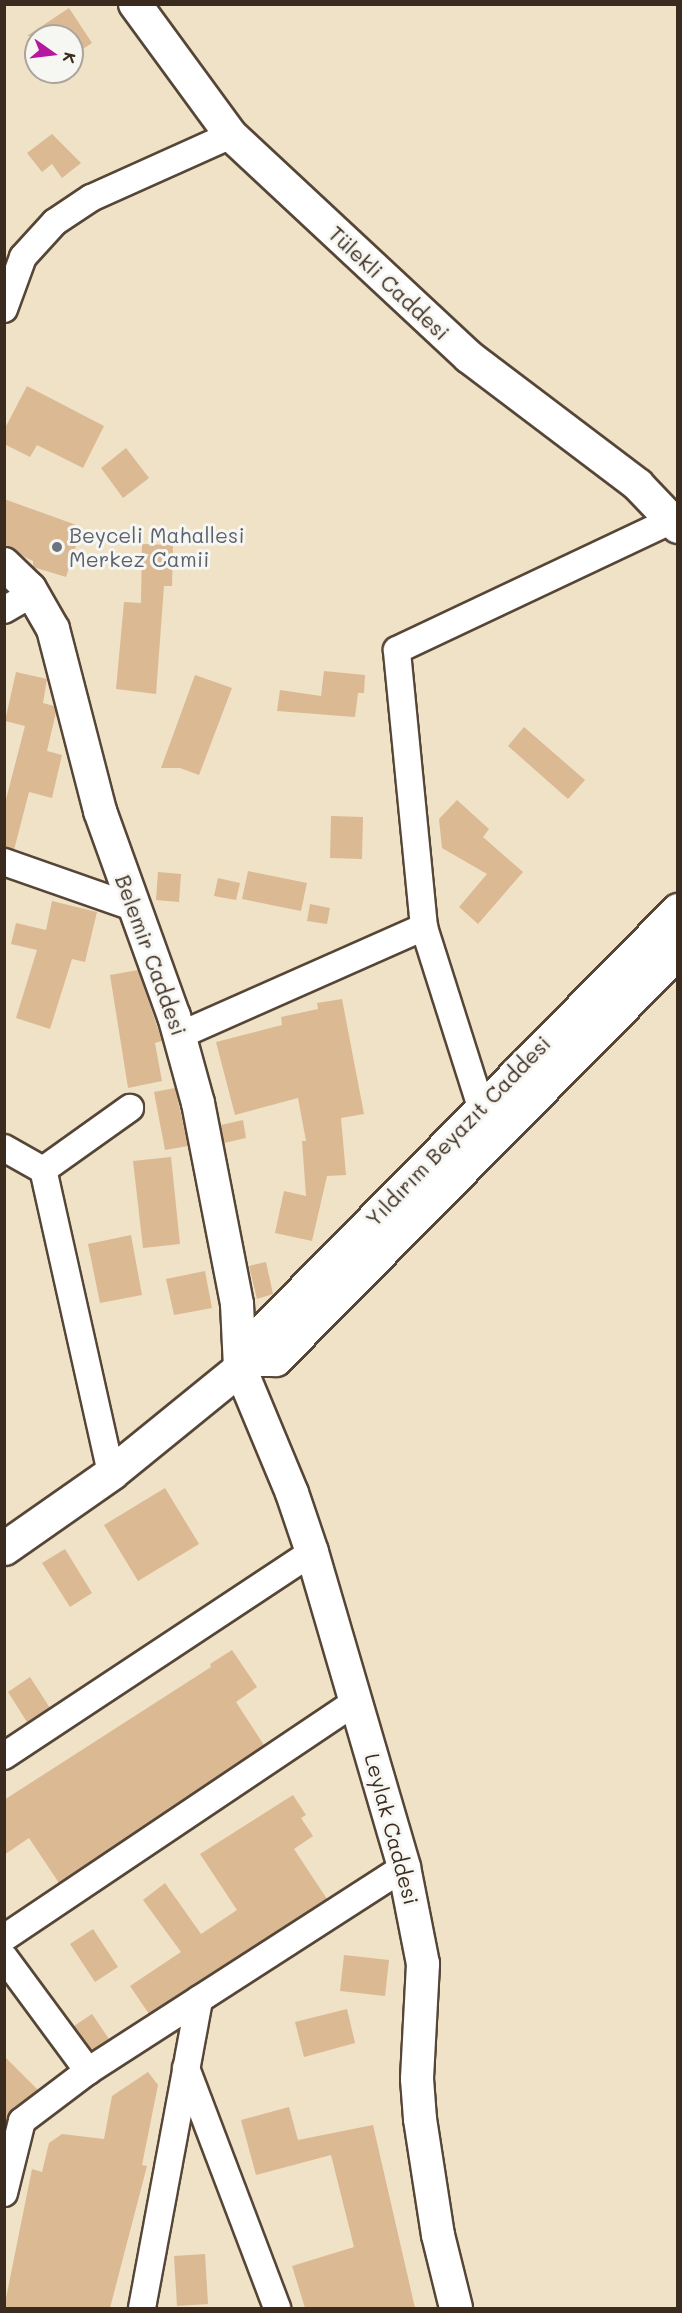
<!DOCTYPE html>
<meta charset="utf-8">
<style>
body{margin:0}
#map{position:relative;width:682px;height:2313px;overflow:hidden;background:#f0e2c6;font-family:Mali,sans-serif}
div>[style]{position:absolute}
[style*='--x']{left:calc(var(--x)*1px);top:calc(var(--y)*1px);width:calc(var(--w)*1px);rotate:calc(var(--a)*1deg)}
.building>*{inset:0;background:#dbb993}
.roads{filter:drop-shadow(2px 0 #564637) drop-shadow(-2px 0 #564637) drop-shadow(0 2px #564637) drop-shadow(0 -2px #564637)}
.minor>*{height:26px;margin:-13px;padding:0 13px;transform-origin:13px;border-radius:13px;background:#fff}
.tertiary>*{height:32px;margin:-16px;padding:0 16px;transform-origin:16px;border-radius:16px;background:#fff}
.secondary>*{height:33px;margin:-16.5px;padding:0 16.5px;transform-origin:16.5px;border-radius:16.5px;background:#fff}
.dots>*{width:16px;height:16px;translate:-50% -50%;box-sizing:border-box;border:3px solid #f6f6f2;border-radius:50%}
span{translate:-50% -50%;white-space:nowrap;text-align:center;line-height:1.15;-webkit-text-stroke:6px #f6f6f2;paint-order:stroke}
.street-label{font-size:21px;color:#3b2a1e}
.worship-label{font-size:21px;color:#5b616d}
.left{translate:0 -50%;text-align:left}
.frame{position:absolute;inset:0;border:6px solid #3b2a1e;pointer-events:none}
.north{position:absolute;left:24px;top:24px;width:60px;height:60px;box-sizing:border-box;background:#f6f6f2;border:2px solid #aba49d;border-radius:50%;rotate:104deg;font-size:16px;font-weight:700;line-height:24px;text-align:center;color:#3b2a1e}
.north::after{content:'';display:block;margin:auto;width:21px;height:27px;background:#b5179e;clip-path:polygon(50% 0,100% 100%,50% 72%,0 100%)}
</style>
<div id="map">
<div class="building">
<div style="clip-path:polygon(69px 8px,92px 43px,72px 56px,72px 36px,27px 36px)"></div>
<div style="clip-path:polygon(52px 134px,81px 163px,62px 178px,52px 164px,42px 172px,27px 153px)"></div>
<div style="clip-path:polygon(27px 386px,104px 426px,83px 468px,37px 445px,30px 457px,4px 444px,4px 430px)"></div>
<div style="clip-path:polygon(126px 448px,149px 478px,123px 498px,101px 468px)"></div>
<div style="clip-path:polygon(4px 499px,82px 527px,66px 577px,33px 567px,33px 561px,4px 547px)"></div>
<div style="clip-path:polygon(142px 544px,173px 545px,172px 586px,164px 586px,156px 694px,116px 689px,124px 602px,141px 603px)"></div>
<div style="clip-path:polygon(324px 671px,365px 675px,364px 693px,358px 693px,355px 717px,277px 711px,280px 690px,321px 696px)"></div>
<div style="clip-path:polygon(16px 672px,47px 679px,43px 703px,54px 706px,56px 712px,47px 751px,62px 755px,52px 798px,29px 792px,14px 850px,4px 847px,4px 807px,25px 726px,5px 721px)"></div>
<div style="clip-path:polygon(195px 675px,232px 688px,199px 775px,180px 768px,161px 768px)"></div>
<div style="clip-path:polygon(524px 727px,585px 780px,568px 799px,508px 746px)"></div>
<div style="clip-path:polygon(457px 800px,489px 829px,483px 837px,523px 872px,478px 924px,459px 907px,487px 874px,442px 848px,439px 819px)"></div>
<div style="clip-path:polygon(331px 816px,363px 817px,362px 859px,330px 858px)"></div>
<div style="clip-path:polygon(248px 871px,307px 883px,301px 911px,242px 899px)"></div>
<div style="clip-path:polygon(158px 872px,181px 874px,179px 902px,156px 900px)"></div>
<div style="clip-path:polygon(218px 878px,240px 883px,236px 900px,214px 896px)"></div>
<div style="clip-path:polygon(52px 901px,97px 912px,85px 962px,72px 959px,50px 1029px,16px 1018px,37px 950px,11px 944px,16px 923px,46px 930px)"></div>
<div style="clip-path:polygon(310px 904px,330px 908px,327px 924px,307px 921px)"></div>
<div style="clip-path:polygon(138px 970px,162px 1041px,155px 1043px,162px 1081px,128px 1088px,110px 975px)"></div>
<div style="clip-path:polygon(342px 999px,364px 1114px,341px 1118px,346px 1175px,327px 1176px,312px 1241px,275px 1233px,284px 1191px,306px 1196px,302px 1141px,306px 1141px,298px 1098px,235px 1115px,216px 1042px,282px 1025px,281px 1017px,318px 1009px,317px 1003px)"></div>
<div style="clip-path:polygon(175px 1088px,188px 1146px,165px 1150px,154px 1092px)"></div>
<div style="clip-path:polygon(243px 1120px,246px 1138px,224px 1143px,221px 1125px)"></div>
<div style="clip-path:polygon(171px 1157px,180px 1244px,143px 1248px,133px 1161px)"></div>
<div style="clip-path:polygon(131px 1235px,142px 1295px,100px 1303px,88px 1244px)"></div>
<div style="clip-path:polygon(266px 1262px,273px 1294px,257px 1299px,249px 1266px)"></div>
<div style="clip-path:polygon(205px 1271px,212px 1308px,174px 1315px,166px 1279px)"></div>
<div style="clip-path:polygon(165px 1488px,199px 1544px,138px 1581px,104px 1525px)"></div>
<div style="clip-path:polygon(65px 1549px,92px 1593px,70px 1607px,42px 1563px)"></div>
<div style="clip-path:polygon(232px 1650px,257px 1687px,236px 1702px,264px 1745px,59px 1883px,29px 1838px,4px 1855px,4px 1800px,211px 1667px,210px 1664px)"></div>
<div style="clip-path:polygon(30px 1677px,50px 1708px,27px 1722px,8px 1692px)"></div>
<div style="clip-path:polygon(293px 1795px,306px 1815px,301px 1818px,313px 1836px,294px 1849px,327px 1899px,149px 2014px,130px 1986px,181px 1952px,143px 1900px,165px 1883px,201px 1934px,237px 1910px,200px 1854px)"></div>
<div style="clip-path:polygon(93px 1929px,118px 1967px,95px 1982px,70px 1944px)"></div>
<div style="clip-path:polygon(344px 1955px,389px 1960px,385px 1996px,340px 1991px)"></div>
<div style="clip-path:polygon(347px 2009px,355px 2043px,304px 2057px,295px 2022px)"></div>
<div style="clip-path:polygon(92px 2014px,109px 2039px,92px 2051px,74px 2026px)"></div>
<div style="clip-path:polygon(4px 2056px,38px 2090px,13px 2109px,4px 2124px)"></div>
<div style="clip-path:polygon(148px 2072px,158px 2085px,142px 2165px,147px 2166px,110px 2308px,4px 2308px,32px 2169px,42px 2172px,49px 2143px,62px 2134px,104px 2139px,112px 2096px)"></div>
<div style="clip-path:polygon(289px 2107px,298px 2140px,373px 2125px,415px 2308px,305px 2308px,292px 2266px,354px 2247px,331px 2155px,256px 2175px,241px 2120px)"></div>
<div style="clip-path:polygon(205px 2254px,208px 2304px,177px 2306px,174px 2256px)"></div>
</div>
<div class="roads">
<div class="minor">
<div style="--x:4;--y:309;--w:55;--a:-69.9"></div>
<div style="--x:23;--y:257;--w:47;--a:-47.6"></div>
<div style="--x:55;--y:222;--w:43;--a:-33.7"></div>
<div style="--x:91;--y:198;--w:154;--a:-24.2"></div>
<div style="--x:4;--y:610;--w:34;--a:-30"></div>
<div style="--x:4;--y:862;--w:139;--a:19.3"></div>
<div style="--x:180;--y:1035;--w:267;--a:-23.9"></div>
<div style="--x:481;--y:1107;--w:189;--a:-107.6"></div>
<div style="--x:424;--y:927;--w:278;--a:-95.6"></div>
<div style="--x:397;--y:650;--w:302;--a:-25.3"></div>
<div style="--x:4;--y:1148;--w:45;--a:29.4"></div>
<div style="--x:111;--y:1473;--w:311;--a:-102.6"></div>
<div style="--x:43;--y:1170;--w:107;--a:-35.5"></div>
<div style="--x:4;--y:1756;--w:369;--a:-33.5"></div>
<div style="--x:4;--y:1938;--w:425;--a:-33.9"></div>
<div style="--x:4;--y:1957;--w:142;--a:53.6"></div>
<div style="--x:186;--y:2068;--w:257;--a:69.2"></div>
<div style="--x:4;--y:2193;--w:74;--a:-76"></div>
<div style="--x:22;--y:2121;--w:83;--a:-37.1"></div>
<div style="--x:88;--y:2071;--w:376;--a:-32.8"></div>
<div style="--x:142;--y:2308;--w:314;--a:-79.5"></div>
</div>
<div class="tertiary">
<div style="--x:135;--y:4;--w:162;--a:53.8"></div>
<div style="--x:231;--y:135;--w:325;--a:43"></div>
<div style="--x:469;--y:357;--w:212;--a:37.1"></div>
<div style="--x:638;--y:485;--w:58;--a:46.4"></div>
<div style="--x:4;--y:564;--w:36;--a:44"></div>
<div style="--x:30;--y:589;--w:46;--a:60.1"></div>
<div style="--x:53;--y:629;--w:188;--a:75.5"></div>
<div style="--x:100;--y:811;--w:218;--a:70.2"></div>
<div style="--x:174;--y:1016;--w:90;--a:74.6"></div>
<div style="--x:198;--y:1103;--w:205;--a:79"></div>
<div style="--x:237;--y:1304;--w:64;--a:87.3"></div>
<div style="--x:240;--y:1368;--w:135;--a:67.4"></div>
<div style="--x:292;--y:1493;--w:62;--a:71.3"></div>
<div style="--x:312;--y:1552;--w:328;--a:73.7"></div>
<div style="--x:404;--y:1867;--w:99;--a:78.9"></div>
<div style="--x:423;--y:1964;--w:115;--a:93"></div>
<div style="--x:417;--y:2079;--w:40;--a:85.7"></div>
<div style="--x:420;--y:2119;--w:117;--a:81.2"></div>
<div style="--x:438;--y:2235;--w:75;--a:76.1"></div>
</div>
<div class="secondary">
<div style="--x:248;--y:1359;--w:27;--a:0"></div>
<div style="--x:275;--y:1359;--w:573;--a:-45.35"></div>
<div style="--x:4;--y:1548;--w:131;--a:-35"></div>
<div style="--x:111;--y:1473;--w:166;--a:-39.1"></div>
<div style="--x:240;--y:1368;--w:38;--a:-60"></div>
<div style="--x:259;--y:1335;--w:597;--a:-45.41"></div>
</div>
</div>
<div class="dots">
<div style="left:57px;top:547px;background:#6b7280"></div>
</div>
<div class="street-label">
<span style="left:389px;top:283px;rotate:43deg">Tülekli Caddesi</span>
<span style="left:151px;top:955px;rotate:70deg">Belemir Caddesi</span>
<span style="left:458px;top:1131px;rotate:-46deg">Yıldırım Beyazıt Caddesi</span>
<span style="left:392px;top:1829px;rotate:75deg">Leylak Caddesi</span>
</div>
<div class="worship-label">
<span class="left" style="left:69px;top:547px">Beyceli Mahallesi<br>Merkez Camii</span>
</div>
<div class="frame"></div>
<div class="north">K</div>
</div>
